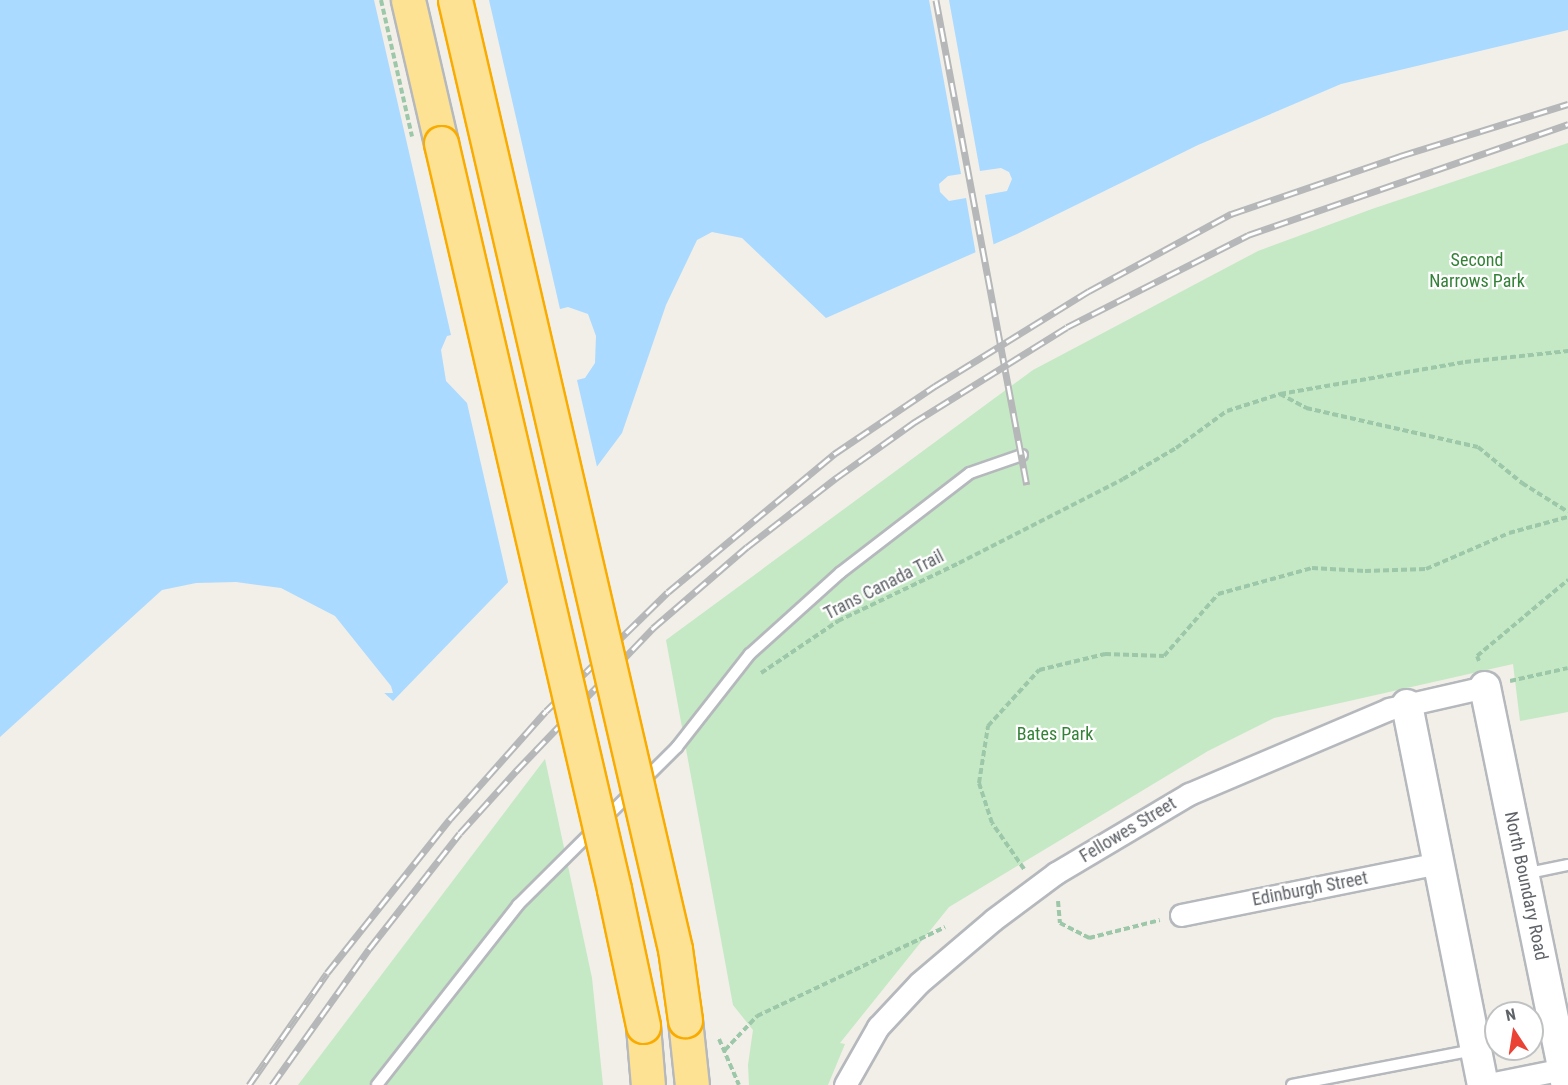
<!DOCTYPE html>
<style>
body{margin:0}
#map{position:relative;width:1568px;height:1085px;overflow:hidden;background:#f1efe8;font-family:"Roboto Condensed",sans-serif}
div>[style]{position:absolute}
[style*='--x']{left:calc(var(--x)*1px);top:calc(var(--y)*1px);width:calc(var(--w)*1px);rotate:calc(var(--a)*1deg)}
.green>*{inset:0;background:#c5e8c5}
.water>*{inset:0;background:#aadaff}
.pier>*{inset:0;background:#f1efe8}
.path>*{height:4px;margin-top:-2px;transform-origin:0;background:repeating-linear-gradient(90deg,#9cc7a9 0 6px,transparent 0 9px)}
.roads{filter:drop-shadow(2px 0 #b5b8bc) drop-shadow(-2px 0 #b5b8bc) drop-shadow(0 2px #b5b8bc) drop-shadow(0 -2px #b5b8bc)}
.lane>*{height:10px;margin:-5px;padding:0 5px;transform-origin:5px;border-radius:5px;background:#fff}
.street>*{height:21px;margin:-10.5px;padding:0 10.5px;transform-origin:10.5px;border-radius:10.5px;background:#fff}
.secondary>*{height:30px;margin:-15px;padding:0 15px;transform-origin:15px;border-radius:15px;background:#fff}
.highway>*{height:33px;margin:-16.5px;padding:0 16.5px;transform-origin:16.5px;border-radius:16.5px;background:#fde293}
.rail>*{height:7px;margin-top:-3.5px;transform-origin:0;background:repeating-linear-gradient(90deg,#fff 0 14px,#b6b7b8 0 28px);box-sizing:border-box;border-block:2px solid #b6b7b8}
.path-bridge>*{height:4px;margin-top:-2px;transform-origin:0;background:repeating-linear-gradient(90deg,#9cc7a9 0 6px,transparent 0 9px)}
.bridges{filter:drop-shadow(2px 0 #f9ab00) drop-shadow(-2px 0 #f9ab00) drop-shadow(0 2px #f9ab00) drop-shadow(0 -2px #f9ab00)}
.highway-bridge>*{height:33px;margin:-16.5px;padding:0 16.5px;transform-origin:16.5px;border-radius:16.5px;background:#fde293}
span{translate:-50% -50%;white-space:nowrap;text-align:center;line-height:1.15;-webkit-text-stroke:4.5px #fff;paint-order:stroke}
.park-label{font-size:18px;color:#348238}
.street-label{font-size:18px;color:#5f6368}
.north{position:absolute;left:1484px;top:1001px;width:60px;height:60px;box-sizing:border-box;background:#fff;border:2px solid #bfc1c3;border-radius:50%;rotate:348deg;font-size:16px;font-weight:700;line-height:24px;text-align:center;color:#5f6368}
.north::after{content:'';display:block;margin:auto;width:21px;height:27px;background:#ea4335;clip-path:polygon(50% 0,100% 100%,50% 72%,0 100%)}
</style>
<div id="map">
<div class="green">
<div style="clip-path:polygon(1568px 143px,1568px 712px,1520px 721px,1513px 664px,1274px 718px,1208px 751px,949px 907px,840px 1043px,845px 1044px,828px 1085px,749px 1085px,748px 1065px,753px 1030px,733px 1005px,666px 640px,1033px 370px,1258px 251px,1372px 209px)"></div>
<div style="clip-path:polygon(545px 759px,592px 978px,603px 1085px,298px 1085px)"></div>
</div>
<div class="water">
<div style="clip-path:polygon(0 0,1568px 0,1568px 30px,1341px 84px,1198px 145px,1017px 234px,826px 318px,742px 238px,712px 232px,697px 240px,666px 305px,622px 433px,519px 571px,393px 701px,322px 636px,268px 604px,210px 600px,155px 619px,0 764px)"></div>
</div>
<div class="pier">
<div style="clip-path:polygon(374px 0,489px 0,560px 309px,568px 307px,588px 314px,596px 336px,595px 363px,585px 378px,577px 380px,598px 471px,509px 586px,467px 403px,446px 381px,441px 350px,447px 336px,451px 335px)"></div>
<div style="clip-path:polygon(929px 0,949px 0,980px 171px,1001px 168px,1009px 172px,1012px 179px,1007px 191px,985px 195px,994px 247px,976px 255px,966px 198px,949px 201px,940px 192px,939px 184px,948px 176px,961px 174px)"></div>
<div style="clip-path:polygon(236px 582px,281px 588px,335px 616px,391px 686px,393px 693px,379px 693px,320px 639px,267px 607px,211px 603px,156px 622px,82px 696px,3px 766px,0 766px,0 737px,162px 590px,196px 583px)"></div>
</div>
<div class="path">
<div style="--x:1280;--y:394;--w:30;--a:28"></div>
<div style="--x:1306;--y:408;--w:176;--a:12.8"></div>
<div style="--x:1478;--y:447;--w:57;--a:39.3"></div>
<div style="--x:1522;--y:483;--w:54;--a:32.2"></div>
<div style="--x:1123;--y:479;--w:61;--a:-30.3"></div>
<div style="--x:1176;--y:448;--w:63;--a:-36"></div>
<div style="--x:1227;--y:411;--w:56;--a:-17.8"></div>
<div style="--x:1280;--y:394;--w:188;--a:-9.8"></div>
<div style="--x:1465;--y:362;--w:104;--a:-6.1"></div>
<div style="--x:1479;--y:661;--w:5;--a:-112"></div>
<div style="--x:1477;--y:656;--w:119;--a:-39.9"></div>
<div style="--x:761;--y:673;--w:93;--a:-34"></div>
<div style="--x:838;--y:621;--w:134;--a:-25.6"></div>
<div style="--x:1510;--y:681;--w:59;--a:-12.6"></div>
<div style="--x:1024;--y:869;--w:56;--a:-124.8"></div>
<div style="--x:992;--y:823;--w:42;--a:-108"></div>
<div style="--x:979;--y:783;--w:58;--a:-81"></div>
<div style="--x:988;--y:726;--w:76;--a:-47.7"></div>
<div style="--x:1039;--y:670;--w:68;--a:-13.6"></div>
<div style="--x:1105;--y:654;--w:59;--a:1.9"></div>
<div style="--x:1164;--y:656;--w:82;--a:-48.9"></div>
<div style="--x:1218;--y:594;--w:98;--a:-15.5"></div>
<div style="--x:1312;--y:568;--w:53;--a:3.2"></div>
<div style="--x:1365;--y:571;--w:61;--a:-1.9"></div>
<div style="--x:1426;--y:569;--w:90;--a:-23.4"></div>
<div style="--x:1509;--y:533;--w:61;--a:-15.2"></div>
<div style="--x:1058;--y:901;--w:22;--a:85"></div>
<div style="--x:1060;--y:923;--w:33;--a:27"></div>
<div style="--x:1089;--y:938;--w:73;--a:-14.2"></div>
<div style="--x:719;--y:1039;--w:50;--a:66.5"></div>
<div style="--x:725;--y:1050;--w:47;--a:-46.7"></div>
<div style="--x:757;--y:1016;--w:208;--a:-25.3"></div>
</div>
<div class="roads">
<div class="lane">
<div style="--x:1524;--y:874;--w:45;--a:-11.6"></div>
<div style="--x:377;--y:1085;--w:229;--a:-51.9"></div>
<div style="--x:518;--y:905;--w:224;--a:-44.8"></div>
<div style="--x:677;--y:747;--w:118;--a:-51.9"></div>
<div style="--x:750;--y:654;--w:121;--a:-42"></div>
<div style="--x:840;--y:573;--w:164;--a:-37.6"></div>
<div style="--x:970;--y:473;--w:55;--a:-19.1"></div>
<div style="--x:1292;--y:1085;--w:185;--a:-10.9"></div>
</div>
<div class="street">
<div style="--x:1181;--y:915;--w:263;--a:-11.4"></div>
<div style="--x:845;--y:1085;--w:67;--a:-60.4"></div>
<div style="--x:878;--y:1027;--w:60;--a:-47"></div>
<div style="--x:919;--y:983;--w:97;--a:-40.4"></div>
<div style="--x:993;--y:920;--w:79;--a:-36.7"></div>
<div style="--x:1056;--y:873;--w:155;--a:-30.7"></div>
<div style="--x:1189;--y:794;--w:217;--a:-23"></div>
<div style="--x:1389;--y:709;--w:98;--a:-12.9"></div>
<div style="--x:1484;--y:1085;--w:86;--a:-11.4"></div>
</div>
<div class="secondary">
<div style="--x:1485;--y:687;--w:406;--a:78.4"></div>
<div style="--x:1407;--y:705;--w:388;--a:78.7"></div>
</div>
<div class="highway">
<div style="--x:408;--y:0;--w:147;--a:77"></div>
<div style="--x:685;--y:1020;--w:65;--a:83.9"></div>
<div style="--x:643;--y:1026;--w:59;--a:85.2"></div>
</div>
</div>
<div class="rail">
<div style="--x:936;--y:0;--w:493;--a:79.4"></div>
<div style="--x:249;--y:1085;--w:136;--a:-55.1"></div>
<div style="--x:327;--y:973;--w:197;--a:-51.4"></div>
<div style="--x:450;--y:819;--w:144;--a:-48.4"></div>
<div style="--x:546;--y:711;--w:170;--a:-44.3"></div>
<div style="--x:668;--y:592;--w:216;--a:-39.7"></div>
<div style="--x:834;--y:454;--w:122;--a:-34"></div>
<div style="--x:935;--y:386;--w:181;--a:-31.7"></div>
<div style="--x:1089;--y:291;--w:162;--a:-28.5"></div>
<div style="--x:1231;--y:214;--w:179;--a:-18.9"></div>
<div style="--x:1400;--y:156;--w:176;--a:-17.2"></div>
<div style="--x:272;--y:1085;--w:167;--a:-54.5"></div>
<div style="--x:369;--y:949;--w:147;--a:-51.9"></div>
<div style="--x:460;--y:833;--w:84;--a:-47.9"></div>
<div style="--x:516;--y:771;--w:198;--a:-46.2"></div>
<div style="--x:653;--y:628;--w:124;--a:-40.8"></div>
<div style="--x:747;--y:547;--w:113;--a:-37.8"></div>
<div style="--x:836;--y:478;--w:95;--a:-35.5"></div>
<div style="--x:913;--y:423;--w:181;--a:-31.9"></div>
<div style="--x:1067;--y:327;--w:203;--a:-26.9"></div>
<div style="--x:1248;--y:235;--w:339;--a:-19.1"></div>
</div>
<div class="path-bridge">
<div style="--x:381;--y:0;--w:140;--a:77.2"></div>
<div style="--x:959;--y:563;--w:184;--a:-27.1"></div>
</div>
<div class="bridges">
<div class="highway-bridge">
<div style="--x:455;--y:0;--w:974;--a:76.95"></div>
<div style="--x:675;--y:949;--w:72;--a:82"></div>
<div style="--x:441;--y:143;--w:766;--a:76.94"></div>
<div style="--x:614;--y:889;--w:140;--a:78"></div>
</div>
</div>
<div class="park-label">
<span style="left:1477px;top:271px">Second<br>Narrows Park</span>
<span style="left:1055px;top:734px">Bates Park</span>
</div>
<div class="street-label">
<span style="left:884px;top:585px;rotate:-27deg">Trans Canada Trail</span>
<span style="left:1128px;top:830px;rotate:-31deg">Fellowes Street</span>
<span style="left:1526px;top:886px;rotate:78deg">North Boundary Road</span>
<span style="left:1310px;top:889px;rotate:-11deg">Edinburgh Street</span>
</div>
<div class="north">N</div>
</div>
